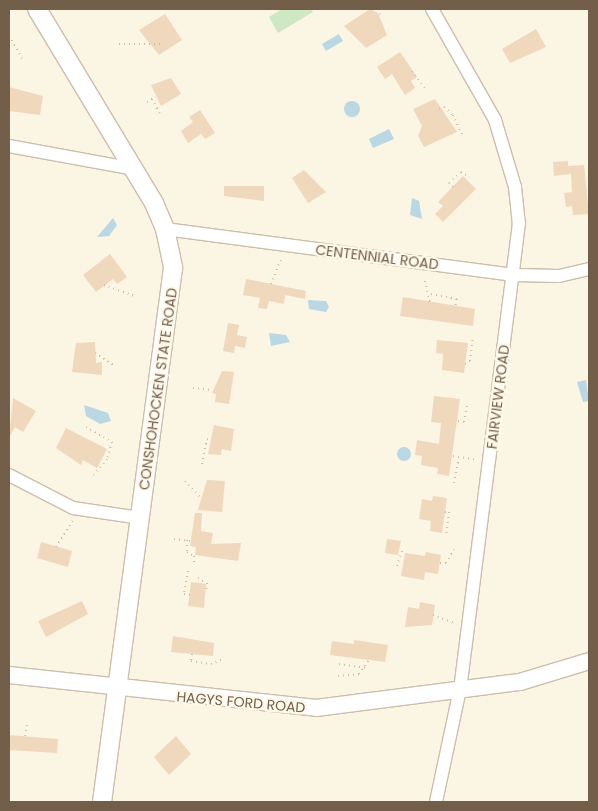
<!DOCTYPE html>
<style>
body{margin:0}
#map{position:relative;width:598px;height:811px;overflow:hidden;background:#fbf5e4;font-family:Poppins,sans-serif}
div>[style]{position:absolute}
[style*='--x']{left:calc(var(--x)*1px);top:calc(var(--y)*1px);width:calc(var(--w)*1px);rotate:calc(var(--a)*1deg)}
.green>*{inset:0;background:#cde8c3}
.water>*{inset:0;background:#b9d8e4}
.round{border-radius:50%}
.building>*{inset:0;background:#f0d8bc}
.path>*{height:2px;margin-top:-1px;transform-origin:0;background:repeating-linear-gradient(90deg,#d5bb9f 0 1px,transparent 0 5px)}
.roads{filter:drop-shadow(1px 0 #cdbeab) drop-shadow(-1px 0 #cdbeab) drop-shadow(0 1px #cdbeab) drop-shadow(0 -1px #cdbeab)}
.minor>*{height:12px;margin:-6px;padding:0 6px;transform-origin:6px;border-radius:6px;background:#fff}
.tertiary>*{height:16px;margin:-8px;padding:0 8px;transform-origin:8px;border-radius:8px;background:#fff}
.secondary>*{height:18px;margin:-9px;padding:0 9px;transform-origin:9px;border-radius:9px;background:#fff}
span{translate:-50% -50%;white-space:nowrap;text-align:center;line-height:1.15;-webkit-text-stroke:4.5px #fef9ea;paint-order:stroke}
.street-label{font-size:14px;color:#735e4a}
.frame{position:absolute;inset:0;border:10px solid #735e4a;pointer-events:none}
</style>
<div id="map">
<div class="green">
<div style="clip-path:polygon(282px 9px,311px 9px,313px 12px,278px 33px,269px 17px)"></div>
</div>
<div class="water">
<div style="clip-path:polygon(339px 34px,343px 41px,326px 51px,322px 44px)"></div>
<div class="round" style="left:344px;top:101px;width:16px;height:16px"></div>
<div style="clip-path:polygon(389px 129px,394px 139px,373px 148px,369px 139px)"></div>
<div style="clip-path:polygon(412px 198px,419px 201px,422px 219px,410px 215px)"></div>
<div style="clip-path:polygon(113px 218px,117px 225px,109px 236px,97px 237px)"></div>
<div style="clip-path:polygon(308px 300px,326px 301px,329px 307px,326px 312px,309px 309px)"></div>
<div style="clip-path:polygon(269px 333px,286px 335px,290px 342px,271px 346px)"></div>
<div style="clip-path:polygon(586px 380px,589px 401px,583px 402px,577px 382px)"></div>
<div style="clip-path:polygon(84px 405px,108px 413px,111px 421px,100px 424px,86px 416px)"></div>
<div class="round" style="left:397px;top:447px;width:14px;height:14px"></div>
</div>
<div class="building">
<div style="clip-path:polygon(370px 9px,378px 13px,387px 35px,366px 48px,344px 26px)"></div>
<div style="clip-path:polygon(165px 14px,182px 40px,159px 55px,139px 30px)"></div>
<div style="clip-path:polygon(536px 29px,546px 47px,510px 63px,502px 49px)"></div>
<div style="clip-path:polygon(400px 52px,417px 77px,411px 81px,415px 88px,405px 95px,392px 74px,385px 79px,377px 67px)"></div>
<div style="clip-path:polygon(171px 78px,181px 94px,161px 106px,151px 85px)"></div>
<div style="clip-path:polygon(9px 87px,43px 96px,40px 115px,9px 111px)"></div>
<div style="clip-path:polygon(435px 99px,457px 132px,424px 147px,418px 136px,422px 126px,413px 109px)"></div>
<div style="clip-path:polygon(200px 110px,215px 133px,205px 139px,201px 134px,188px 143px,181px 131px,193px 122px,189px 117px)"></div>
<div style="clip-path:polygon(568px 161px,568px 166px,584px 165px,589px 214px,573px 215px,572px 206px,566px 207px,564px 193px,572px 192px,571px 174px,554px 176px,553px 162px)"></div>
<div style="clip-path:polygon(304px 170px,326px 192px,308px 203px,292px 178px)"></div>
<div style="clip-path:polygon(463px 176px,476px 189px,443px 222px,435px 214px,443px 206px,438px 202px)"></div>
<div style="clip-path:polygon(224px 186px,264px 186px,264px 201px,224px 196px)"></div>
<div style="clip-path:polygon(110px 254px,127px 277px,117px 284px,113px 279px,96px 292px,83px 275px)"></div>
<div style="clip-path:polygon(246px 279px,306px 291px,305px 299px,285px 295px,284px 304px,269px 301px,267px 309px,258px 308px,260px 298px,243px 295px)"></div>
<div style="clip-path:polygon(403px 297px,475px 309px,473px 326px,400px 316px)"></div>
<div style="clip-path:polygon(228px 323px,239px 325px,237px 335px,247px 337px,245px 348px,235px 346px,234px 353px,223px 351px)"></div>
<div style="clip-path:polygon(437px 340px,468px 343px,464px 373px,442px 370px,443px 354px,436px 353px)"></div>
<div style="clip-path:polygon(95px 342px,96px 363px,102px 362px,102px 375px,72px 372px,76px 343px)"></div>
<div style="clip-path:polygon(222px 371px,234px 372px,229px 404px,215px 402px,216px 394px,212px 393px)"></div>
<div style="clip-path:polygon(434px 396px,460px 399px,449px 476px,437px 474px,438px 468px,421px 465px,422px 456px,415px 455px,417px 440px,439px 444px,441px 423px,431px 422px)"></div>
<div style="clip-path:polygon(13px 398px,36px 411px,23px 432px,15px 427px,9px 438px)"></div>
<div style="clip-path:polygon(214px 425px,234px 429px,231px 451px,222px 449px,221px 455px,208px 454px)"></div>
<div style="clip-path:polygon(66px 428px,107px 449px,97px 468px,83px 460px,81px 465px,56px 448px)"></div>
<div style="clip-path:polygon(207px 480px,225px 481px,222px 512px,198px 510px)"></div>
<div style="clip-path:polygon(433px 496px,447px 498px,442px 533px,430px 531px,431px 521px,419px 519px,422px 499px,432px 501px)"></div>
<div style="clip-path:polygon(195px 513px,202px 513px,201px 531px,213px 533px,211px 544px,241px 543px,238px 561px,195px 555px,196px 547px,190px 546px)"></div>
<div style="clip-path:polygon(387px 539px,401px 541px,398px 555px,385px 553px)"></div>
<div style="clip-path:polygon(41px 542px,72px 551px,68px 567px,37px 558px)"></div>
<div style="clip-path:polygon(426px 552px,441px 555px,438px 574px,425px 572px,424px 580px,401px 576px,405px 553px,425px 556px)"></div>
<div style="clip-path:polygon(191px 582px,206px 584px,204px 608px,188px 606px)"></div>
<div style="clip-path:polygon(82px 601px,88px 614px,46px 637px,38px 621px)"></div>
<div style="clip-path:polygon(420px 602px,435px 605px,432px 625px,405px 627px,408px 607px,419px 609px)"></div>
<div style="clip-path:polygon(173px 636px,214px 643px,213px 656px,171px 652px)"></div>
<div style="clip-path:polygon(354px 640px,388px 645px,385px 662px,330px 655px,332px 641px,354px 644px)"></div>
<div style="clip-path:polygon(9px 735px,58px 739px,57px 753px,9px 750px)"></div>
<div style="clip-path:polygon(176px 736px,191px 754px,169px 775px,154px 757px)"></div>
</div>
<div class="path">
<div style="--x:79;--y:9;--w:21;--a:0"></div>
<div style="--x:378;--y:9;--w:9;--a:69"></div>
<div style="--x:9;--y:36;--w:28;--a:60"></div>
<div style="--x:119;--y:44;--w:41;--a:0"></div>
<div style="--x:412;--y:71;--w:23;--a:52"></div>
<div style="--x:152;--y:99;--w:17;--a:62"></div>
<div style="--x:147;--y:102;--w:10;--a:-37"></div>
<div style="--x:439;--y:109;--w:5;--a:-22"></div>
<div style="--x:444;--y:107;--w:12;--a:42"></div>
<div style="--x:453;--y:115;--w:23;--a:65"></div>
<div style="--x:9;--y:116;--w:4;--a:-63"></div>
<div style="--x:453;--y:187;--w:6;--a:-135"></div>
<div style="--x:449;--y:183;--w:16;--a:-43"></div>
<div style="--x:461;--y:172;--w:10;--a:29"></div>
<div style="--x:425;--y:281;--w:23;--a:77"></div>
<div style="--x:271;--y:284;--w:29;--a:-68"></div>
<div style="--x:104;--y:285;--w:33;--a:20"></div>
<div style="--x:431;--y:294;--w:26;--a:11"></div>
<div style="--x:457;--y:299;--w:8;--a:104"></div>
<div style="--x:95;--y:353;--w:24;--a:33"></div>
<div style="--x:465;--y:364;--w:6;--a:-31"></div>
<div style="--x:470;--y:361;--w:25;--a:-83"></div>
<div style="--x:193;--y:388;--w:20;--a:6"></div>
<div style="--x:458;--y:421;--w:6;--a:9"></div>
<div style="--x:464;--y:422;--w:17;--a:-80"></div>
<div style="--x:86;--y:427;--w:30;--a:30"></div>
<div style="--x:112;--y:442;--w:18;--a:106"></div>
<div style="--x:107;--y:459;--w:25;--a:130"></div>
<div style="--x:453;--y:456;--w:24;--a:9"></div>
<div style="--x:202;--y:464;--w:25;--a:-79"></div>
<div style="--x:207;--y:439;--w:5;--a:11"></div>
<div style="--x:185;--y:481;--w:25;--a:47"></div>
<div style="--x:454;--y:483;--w:25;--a:-79"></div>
<div style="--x:445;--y:512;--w:4;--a:0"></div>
<div style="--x:449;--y:512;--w:24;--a:97"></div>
<div style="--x:174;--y:539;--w:17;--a:7"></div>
<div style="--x:187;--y:540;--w:12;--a:90"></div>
<div style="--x:187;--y:552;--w:8;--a:30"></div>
<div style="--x:194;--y:556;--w:7;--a:90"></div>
<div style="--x:56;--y:547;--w:31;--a:-58"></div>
<div style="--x:440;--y:563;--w:6;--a:0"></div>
<div style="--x:446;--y:563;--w:16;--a:-60"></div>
<div style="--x:397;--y:566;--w:16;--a:-72"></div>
<div style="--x:188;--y:571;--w:23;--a:100"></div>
<div style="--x:184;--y:594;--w:6;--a:9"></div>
<div style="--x:198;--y:578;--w:10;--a:29"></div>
<div style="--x:207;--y:583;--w:9;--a:96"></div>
<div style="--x:433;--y:615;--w:25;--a:21"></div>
<div style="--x:192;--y:654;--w:7;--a:98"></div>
<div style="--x:191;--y:661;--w:20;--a:9"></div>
<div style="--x:211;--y:664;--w:15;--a:-23"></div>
<div style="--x:339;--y:664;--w:28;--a:8"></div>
<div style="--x:338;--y:676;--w:21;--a:-5"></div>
<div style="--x:359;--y:674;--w:17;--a:-54"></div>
<div style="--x:25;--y:736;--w:13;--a:-81"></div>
</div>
<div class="roads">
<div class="minor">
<div style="--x:432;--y:9;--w:128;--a:60.4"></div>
<div style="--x:495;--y:120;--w:70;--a:73.4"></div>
<div style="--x:515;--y:187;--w:36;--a:84"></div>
<div style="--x:519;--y:223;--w:470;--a:97.2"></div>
<div style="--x:460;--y:689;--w:116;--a:102"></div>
<div style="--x:9;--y:146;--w:127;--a:10.4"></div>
<div style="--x:165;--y:229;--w:352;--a:7.5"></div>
<div style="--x:514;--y:275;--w:45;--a:1.3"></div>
<div style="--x:559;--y:276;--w:31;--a:-13"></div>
<div style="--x:9;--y:475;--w:72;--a:27.3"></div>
<div style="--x:73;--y:508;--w:69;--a:8.4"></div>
</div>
<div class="tertiary">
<div style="--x:9;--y:675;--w:309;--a:6.1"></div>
<div style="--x:316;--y:708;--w:206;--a:-7.3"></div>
<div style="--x:520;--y:682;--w:72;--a:-16.9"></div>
</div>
<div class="secondary">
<div style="--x:37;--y:9;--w:227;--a:58.9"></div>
<div style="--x:154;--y:203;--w:28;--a:67"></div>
<div style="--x:165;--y:229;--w:40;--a:78"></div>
<div style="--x:173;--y:268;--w:539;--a:97.57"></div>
</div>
</div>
<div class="street-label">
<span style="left:377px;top:257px;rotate:7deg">CENTENNIAL ROAD</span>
<span style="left:158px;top:389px;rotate:-82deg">CONSHOHOCKEN STATE ROAD</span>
<span style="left:498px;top:397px;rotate:-83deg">FAIRVIEW ROAD</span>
<span style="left:241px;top:702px;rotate:5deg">HAGYS FORD ROAD</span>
</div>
<div class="frame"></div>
</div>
